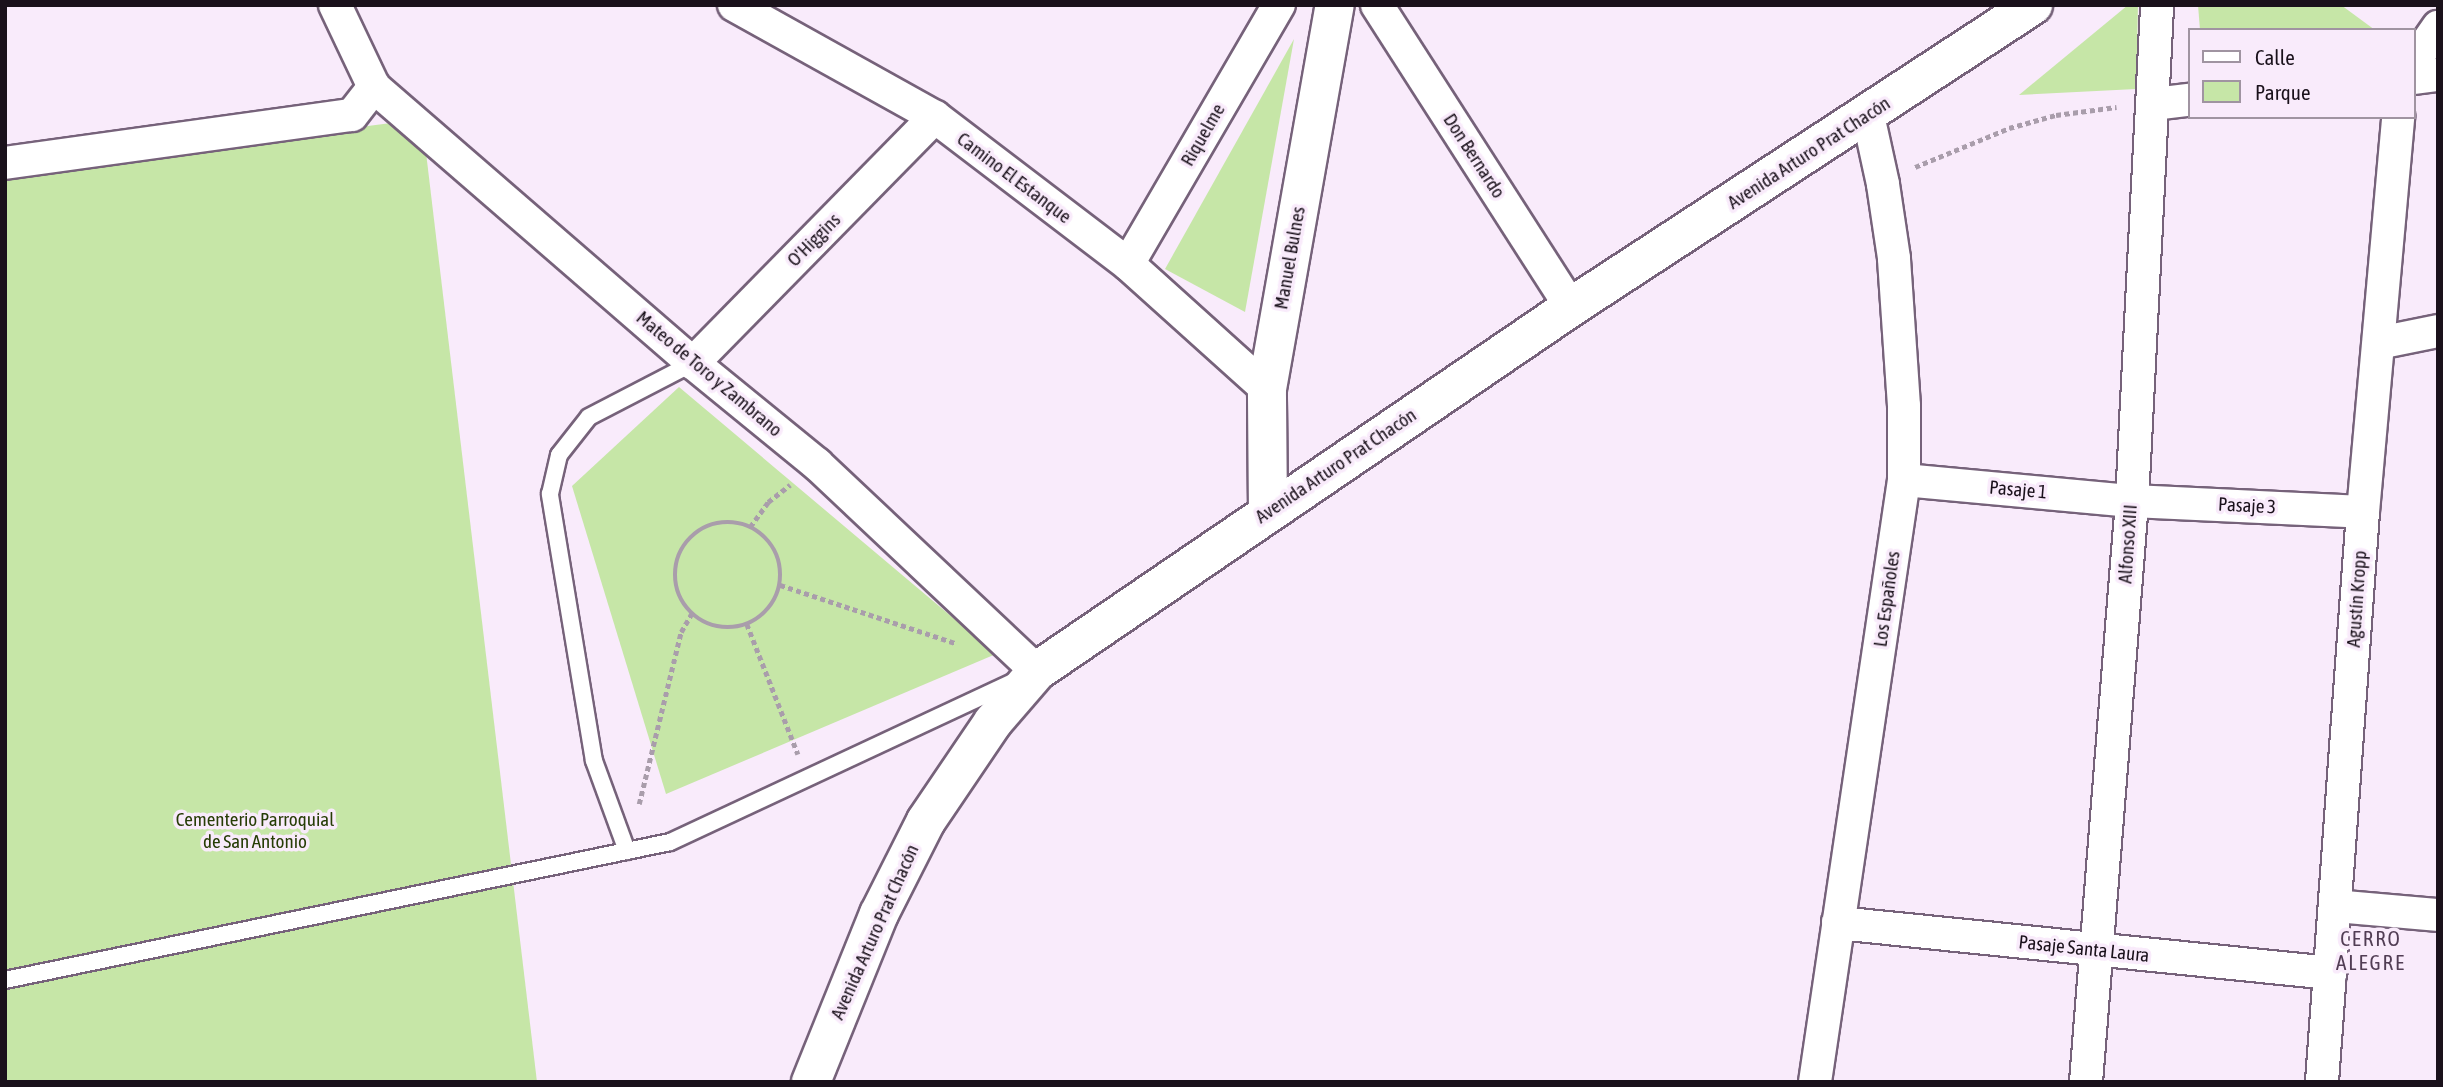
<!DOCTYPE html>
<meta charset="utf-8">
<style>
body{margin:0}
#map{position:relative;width:2443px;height:1087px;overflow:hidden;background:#f9ebfb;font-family:"Asap Condensed",sans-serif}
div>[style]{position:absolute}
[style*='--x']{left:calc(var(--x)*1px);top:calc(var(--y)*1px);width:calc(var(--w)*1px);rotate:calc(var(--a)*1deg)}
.green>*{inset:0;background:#c6e6a7}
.path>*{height:4.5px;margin-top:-2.25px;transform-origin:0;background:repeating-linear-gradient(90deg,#a99dab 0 5px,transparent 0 8.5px)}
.path>.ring{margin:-2.25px;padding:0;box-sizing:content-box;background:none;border:4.5px solid #a99dab;border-radius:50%}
.roads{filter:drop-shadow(2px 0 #76627a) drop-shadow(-2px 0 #76627a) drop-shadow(0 2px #76627a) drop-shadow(0 -2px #76627a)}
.service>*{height:16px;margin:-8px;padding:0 8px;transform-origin:8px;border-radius:8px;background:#fff}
.minor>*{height:32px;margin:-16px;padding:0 16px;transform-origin:16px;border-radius:16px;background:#fff}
.tertiary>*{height:38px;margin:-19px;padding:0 19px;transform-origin:19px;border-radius:19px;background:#fff}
span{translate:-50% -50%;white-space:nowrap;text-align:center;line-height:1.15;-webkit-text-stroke:7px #f9ebfb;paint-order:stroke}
.street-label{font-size:19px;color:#1a111b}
.park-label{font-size:19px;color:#273d06}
.neighbourhood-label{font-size:21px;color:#513d54;letter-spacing:2px}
.frame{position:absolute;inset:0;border:7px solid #1a111b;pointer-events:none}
.legend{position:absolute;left:2188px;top:28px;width:228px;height:91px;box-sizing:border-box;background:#f9ebfb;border:2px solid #a094a1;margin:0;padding:9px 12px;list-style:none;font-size:21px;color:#1a111b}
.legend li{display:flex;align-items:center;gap:14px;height:35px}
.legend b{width:35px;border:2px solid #a094a1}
</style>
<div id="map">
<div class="green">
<div style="clip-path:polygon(2128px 5px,2138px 5px,2136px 89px,2019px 95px)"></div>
<div style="clip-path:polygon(2198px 5px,2341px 5px,2375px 30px,2200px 30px)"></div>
<div style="clip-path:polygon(1294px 39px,1245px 312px,1165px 269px)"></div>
<div style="clip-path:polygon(422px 119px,537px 1082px,5px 1082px,5px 173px)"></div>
<div style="clip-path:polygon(679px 387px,996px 654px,666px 794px,572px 486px)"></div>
</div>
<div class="path">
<div style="--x:1915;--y:167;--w:102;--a:-22.5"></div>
<div style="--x:2009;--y:128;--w:49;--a:-15.5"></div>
<div style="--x:2056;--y:115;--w:61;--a:-7.6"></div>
<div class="ring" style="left:675px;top:522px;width:101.5px;height:101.5px"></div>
<div style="--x:750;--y:527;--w:31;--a:-54"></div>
<div style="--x:768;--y:502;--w:28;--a:-38"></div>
<div style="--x:780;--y:585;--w:184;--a:18.3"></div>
<div style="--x:747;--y:624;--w:140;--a:68.6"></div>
<div style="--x:639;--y:804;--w:177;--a:-76.3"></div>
<div style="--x:681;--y:632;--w:22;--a:-60"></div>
</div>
<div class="roads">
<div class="service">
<div style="--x:627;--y:851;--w:96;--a:-110.1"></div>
<div style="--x:594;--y:761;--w:271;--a:-99.4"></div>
<div style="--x:550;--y:494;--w:40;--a:-77"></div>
<div style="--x:559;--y:455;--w:48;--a:-51.7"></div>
<div style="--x:589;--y:417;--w:117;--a:-27.4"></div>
<div style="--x:5;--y:980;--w:679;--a:-11.72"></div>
<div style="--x:670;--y:842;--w:378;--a:-25"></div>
</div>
<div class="minor">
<div style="--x:335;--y:5;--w:91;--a:64.6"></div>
<div style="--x:374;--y:87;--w:422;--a:40.9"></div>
<div style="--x:693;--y:363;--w:160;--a:39.2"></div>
<div style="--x:817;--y:464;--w:302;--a:43.3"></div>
<div style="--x:734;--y:5;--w:230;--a:29.1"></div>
<div style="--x:935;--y:117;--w:243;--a:37.3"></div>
<div style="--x:1128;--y:264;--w:187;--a:42"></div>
<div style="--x:1377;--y:5;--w:359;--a:57.3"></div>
<div style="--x:2413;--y:63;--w:44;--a:-55.2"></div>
<div style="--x:2413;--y:78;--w:25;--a:-7"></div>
<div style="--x:2154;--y:104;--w:35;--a:-7"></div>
<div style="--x:5;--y:163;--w:350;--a:-7.9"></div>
<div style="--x:352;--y:115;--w:36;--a:-52"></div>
<div style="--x:1128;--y:264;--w:300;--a:-59.8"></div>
<div style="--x:2379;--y:343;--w:60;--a:-11.5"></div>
<div style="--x:693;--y:363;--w:345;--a:-45.5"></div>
<div style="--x:1904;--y:480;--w:229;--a:5.3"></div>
<div style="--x:2132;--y:501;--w:231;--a:2.7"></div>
<div style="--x:2335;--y:906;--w:103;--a:5"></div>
<div style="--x:1838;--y:923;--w:495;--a:5.8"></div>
<div style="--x:1815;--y:1082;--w:609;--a:-81.59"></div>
<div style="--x:1904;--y:480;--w:74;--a:-90"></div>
<div style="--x:1904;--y:406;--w:148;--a:-93.9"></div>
<div style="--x:1894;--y:258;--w:75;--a:-98.5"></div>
<div style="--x:1883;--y:184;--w:71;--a:-102.3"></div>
<div style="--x:2086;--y:1082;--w:583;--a:-85.47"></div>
<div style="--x:2132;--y:501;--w:497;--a:-87.1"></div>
<div style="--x:2322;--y:1082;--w:571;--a:-85.89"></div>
<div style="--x:2363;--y:512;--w:397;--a:-84.9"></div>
</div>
<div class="tertiary">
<div style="--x:1268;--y:513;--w:124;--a:-90.5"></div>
<div style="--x:1267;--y:389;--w:390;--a:-80"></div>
<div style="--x:811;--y:1082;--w:181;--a:-68"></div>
<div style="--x:879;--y:914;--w:104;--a:-63.2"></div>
<div style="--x:926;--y:821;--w:120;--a:-55.9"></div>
<div style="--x:993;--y:722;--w:67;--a:-49.2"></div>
<div style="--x:1037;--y:671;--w:646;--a:-34.28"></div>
<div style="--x:1571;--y:307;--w:552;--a:-33.17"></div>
</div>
</div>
<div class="street-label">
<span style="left:1203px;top:135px;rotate:-60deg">Riquelme</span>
<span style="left:1809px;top:153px;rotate:-33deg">Avenida Arturo Prat Chacón</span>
<span style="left:1474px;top:156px;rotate:57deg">Don Bernardo</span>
<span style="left:1014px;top:178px;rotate:37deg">Camino El Estanque</span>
<span style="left:814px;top:240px;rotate:-45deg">O'Higgins</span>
<span style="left:1290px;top:258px;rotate:-80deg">Manuel Bulnes</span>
<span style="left:709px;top:374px;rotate:40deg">Mateo de Toro y Zambrano</span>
<span style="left:1336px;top:466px;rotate:-34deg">Avenida Arturo Prat Chacón</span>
<span style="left:2018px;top:490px;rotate:5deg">Pasaje 1</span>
<span style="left:2247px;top:506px;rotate:3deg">Pasaje 3</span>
<span style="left:2128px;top:544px;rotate:-86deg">Alfonso XIII</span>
<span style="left:1887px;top:599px;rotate:-82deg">Los Españoles</span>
<span style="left:2357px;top:599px;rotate:-86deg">Agustín Kropp</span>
<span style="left:875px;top:932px;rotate:-66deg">Avenida Arturo Prat Chacón</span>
<span style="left:2084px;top:949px;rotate:6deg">Pasaje Santa Laura</span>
</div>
<div class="park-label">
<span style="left:255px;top:831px">Cementerio Parroquial<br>de San Antonio</span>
</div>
<div class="neighbourhood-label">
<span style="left:2371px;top:950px">CERRO<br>ALEGRE</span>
</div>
<div class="frame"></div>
<ul class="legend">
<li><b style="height:9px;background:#fff"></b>Calle</li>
<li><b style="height:19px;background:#c6e6a7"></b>Parque</li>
</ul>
</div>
